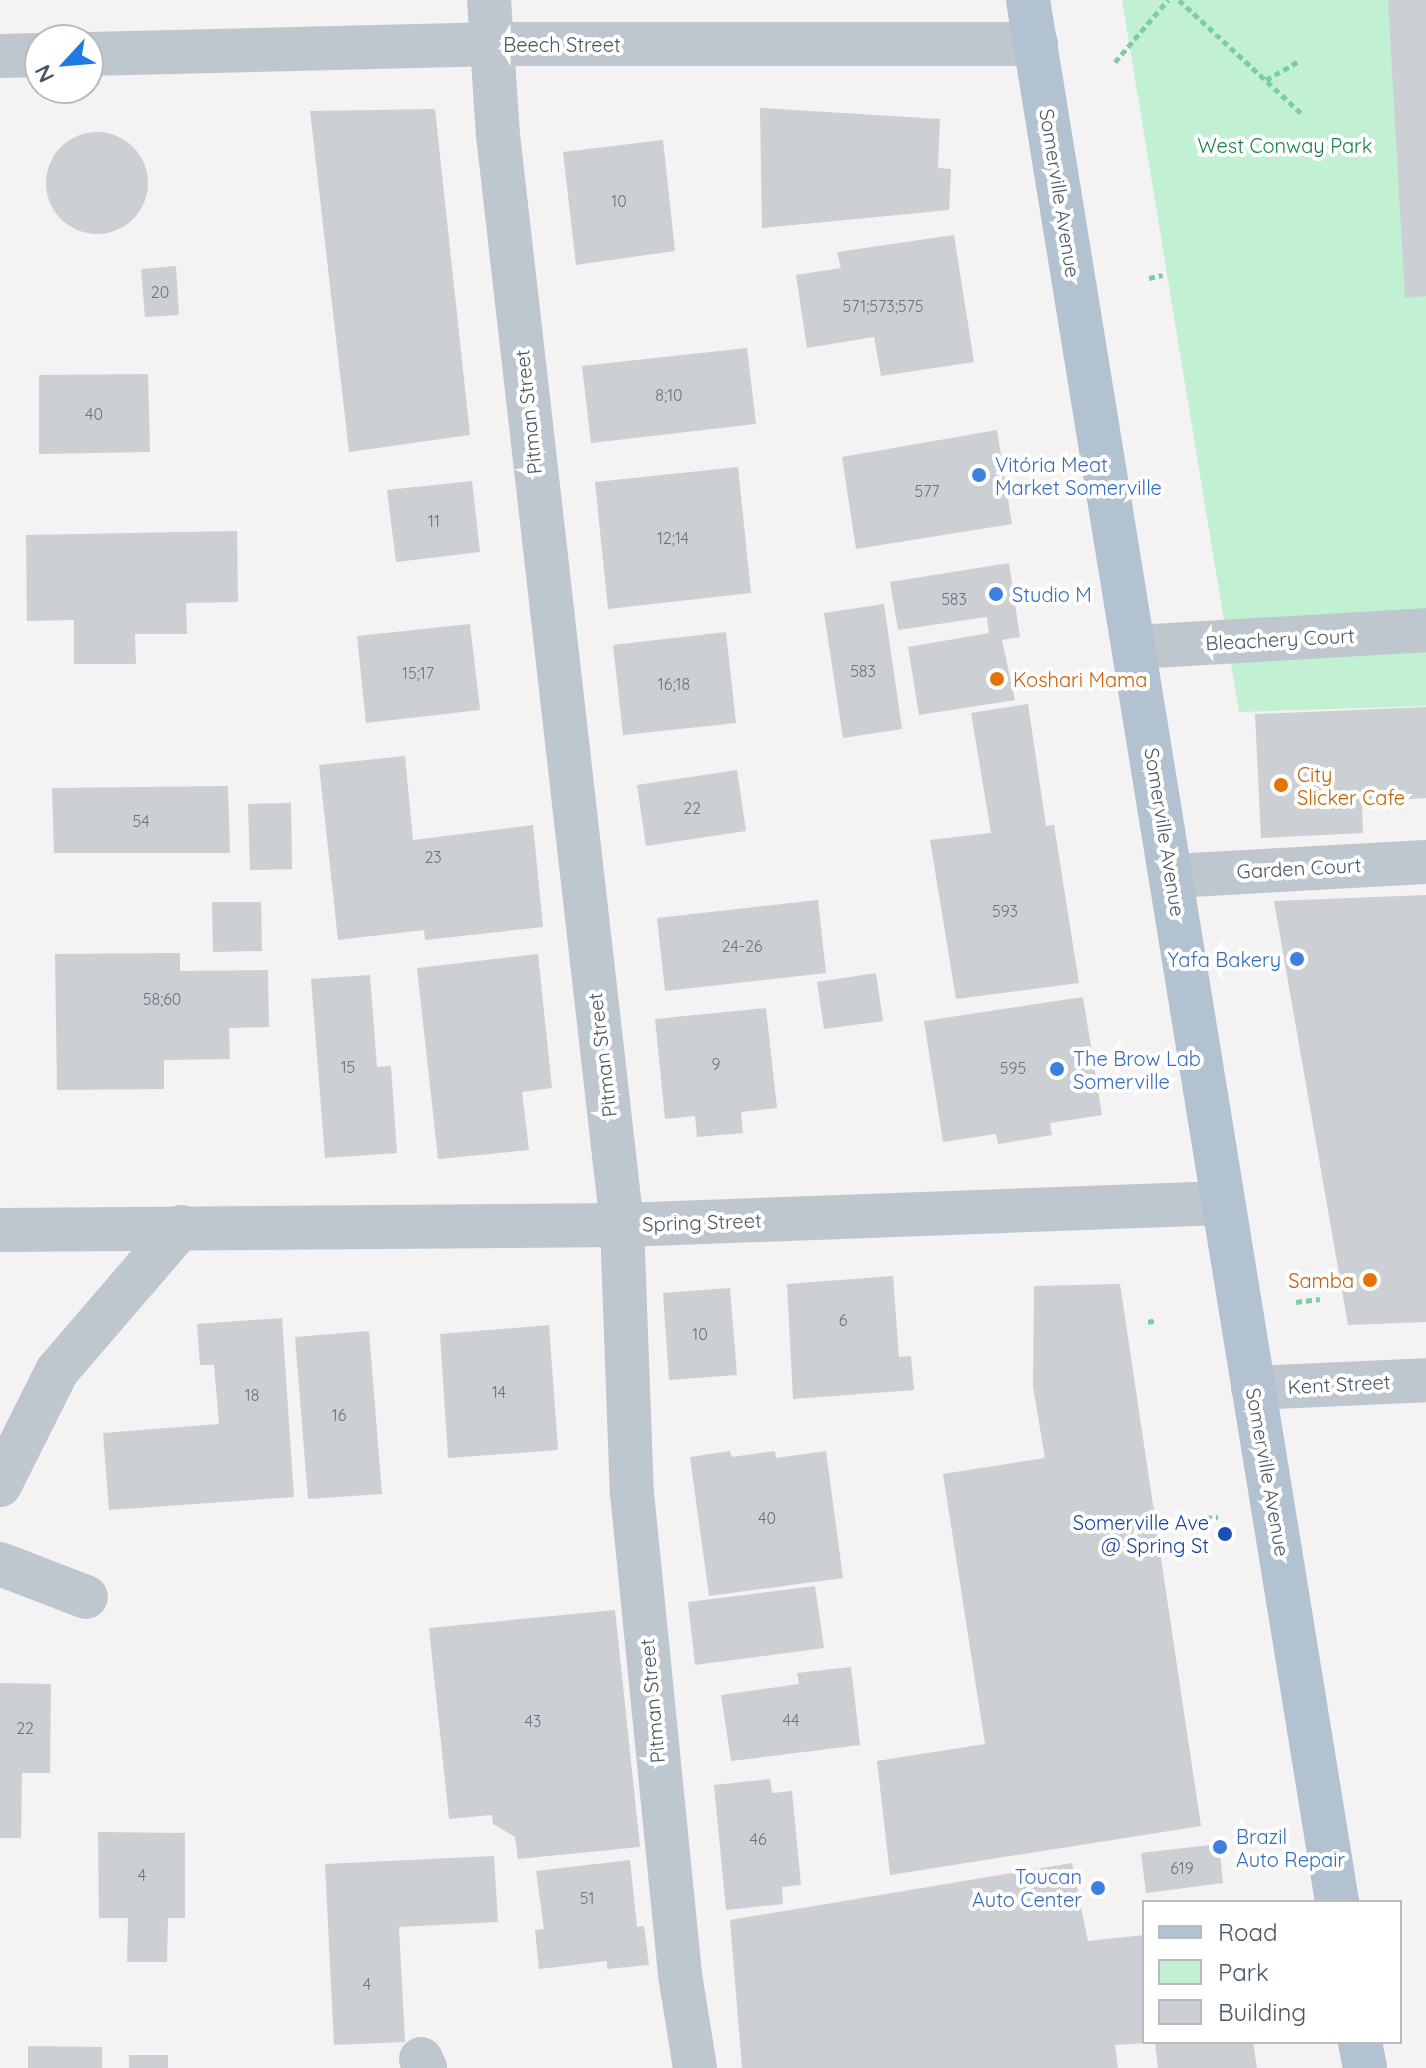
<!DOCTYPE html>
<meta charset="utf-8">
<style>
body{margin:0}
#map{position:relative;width:1426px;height:2068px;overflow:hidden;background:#f4f2f2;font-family:Quicksand,sans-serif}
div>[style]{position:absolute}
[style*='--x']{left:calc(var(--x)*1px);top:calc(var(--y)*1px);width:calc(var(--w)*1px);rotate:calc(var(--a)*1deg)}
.green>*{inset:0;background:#c2f0d2}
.building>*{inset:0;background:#cccfd4}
.round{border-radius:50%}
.path>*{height:5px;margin-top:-2.5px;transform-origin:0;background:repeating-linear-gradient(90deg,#7acea1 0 6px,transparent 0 10px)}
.minor>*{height:44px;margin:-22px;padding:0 22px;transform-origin:22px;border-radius:22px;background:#bec7ce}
.major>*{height:44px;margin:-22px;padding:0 22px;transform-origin:22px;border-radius:22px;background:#b2c2d0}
.dots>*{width:22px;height:22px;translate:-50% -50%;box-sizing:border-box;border:4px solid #fff;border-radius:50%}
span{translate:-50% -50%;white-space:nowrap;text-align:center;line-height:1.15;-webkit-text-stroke:8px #fff;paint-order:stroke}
.number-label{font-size:16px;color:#6a747c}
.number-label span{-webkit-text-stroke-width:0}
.street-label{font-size:20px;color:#4a565f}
.park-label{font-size:20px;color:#198249}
.shop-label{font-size:20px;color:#366cbe}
.left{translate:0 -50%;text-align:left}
.right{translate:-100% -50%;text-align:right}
.food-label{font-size:20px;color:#c56008}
.transit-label{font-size:20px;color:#164399}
.legend{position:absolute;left:1142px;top:1900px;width:260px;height:144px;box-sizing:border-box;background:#fff;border:2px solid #b7bbbf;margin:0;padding:10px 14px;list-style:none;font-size:24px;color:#4a565f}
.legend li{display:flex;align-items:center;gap:16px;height:40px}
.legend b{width:40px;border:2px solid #b7bbbf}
.north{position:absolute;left:24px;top:24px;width:80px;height:80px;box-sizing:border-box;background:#fff;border:2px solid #b7bbbf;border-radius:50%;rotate:244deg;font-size:22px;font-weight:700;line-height:32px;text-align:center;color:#4a565f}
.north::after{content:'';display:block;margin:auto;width:28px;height:36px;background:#1c7ce3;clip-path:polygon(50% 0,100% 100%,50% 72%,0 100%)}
</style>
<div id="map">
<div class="green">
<div style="clip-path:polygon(1122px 0,1426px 0,1426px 706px,1239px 712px)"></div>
</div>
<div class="building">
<div style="clip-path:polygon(1388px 0,1426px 0,1426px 296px,1405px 298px)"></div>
<div style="clip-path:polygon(760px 108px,940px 119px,938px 168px,951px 169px,949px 210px,762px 228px)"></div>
<div style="clip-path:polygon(435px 109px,470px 435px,349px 452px,310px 111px)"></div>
<div class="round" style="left:46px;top:132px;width:102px;height:102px"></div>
<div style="clip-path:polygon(663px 140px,675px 251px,576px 265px,563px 152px)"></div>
<div style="clip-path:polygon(954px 235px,974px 362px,881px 376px,874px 337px,807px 348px,796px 275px,841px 268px,837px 252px)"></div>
<div style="clip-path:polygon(176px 266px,179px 315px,145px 317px,141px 269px)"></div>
<div style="clip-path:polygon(747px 348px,756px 424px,591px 443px,582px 366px)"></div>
<div style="clip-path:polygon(148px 374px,150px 452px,39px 454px,39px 375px)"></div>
<div style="clip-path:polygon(997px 430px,1012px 524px,856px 549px,842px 457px)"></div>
<div style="clip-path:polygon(738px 467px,751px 593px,608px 609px,595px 482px)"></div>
<div style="clip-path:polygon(472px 481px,480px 552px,396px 562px,387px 490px)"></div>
<div style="clip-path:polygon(237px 531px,238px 602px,186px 603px,187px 634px,135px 634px,136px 664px,74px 664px,74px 620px,27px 621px,26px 535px)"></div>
<div style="clip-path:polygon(1009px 563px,1020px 637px,1002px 640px,1015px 700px,919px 715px,908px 647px,989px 633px,987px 617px,898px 630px,890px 582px)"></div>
<div style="clip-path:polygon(884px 604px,902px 729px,843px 738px,824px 613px)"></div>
<div style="clip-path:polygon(470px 624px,480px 710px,366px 723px,357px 636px)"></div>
<div style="clip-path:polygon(726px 632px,736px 723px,623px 735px,613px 645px)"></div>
<div style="clip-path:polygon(1028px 704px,1046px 826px,1054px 825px,1079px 983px,956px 999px,930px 840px,991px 833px,971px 713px)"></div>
<div style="clip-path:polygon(1426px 707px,1426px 798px,1362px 802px,1363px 833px,1261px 838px,1255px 714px)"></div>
<div style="clip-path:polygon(405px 756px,413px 840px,533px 825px,543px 927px,425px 940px,424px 930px,338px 940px,319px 765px)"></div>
<div style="clip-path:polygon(737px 770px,746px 831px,646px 846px,637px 785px)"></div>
<div style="clip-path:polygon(228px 786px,230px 853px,54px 853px,52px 788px)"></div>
<div style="clip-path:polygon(291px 803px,292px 869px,250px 870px,248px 804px)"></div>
<div style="clip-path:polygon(1426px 895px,1426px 1322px,1348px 1325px,1274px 901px)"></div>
<div style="clip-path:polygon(818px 900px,826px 973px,665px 991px,657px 918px)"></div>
<div style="clip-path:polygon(212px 902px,261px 902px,262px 951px,213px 952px)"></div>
<div style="clip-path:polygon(180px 953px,180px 971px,268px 970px,269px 1027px,229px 1028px,230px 1059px,164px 1060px,164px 1089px,57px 1090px,55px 954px)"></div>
<div style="clip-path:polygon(538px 954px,552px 1088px,522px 1092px,529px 1150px,438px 1159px,417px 968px)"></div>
<div style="clip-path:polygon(876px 973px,883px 1021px,824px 1029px,817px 982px)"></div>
<div style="clip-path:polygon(370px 975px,377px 1067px,391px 1066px,397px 1153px,325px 1158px,311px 979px)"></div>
<div style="clip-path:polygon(1083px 997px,1102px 1115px,1050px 1123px,1052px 1135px,998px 1144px,996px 1134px,943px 1142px,924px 1021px)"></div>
<div style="clip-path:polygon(766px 1008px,777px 1108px,741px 1112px,743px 1133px,697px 1137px,695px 1116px,665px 1119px,655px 1019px)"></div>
<div style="clip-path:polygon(893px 1276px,899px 1357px,911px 1356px,914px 1390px,793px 1399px,787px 1284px)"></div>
<div style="clip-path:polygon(1120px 1284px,1201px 1826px,890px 1875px,877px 1761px,985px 1744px,943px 1474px,1045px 1458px,1033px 1387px,1034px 1286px)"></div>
<div style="clip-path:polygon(730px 1288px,737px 1375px,669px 1380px,663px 1293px)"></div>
<div style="clip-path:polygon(282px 1318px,294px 1497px,109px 1510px,103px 1433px,219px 1424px,214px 1365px,200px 1365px,197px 1324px)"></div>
<div style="clip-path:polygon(549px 1325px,558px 1450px,448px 1458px,440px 1334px)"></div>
<div style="clip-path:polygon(369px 1331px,382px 1494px,308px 1499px,295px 1337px)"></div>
<div style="clip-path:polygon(730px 1451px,732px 1457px,775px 1451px,776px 1458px,826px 1451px,843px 1578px,709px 1596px,690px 1457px)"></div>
<div style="clip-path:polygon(815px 1586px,824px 1648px,695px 1665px,688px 1602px)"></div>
<div style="clip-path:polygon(615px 1610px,640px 1847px,518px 1859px,515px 1837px,493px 1824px,492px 1815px,449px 1819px,429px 1628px)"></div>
<div style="clip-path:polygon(851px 1667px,860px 1745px,731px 1761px,721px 1695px,799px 1684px,797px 1673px)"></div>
<div style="clip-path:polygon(0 1683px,51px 1684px,50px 1773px,22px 1773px,21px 1838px,0 1838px)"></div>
<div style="clip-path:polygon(770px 1779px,772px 1793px,792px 1791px,801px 1885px,782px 1887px,783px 1904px,726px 1910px,714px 1785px)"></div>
<div style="clip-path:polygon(98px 1832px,185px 1833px,185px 1918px,168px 1918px,167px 1962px,127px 1962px,128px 1918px,99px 1918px)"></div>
<div style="clip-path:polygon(1219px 1844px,1223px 1883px,1146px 1893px,1141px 1853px)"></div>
<div style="clip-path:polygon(494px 1856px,498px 1922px,399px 1927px,405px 2042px,334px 2045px,325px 1864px)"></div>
<div style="clip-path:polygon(630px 1860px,637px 1927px,644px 1926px,649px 1965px,607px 1969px,607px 1961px,539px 1969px,535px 1930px,544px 1929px,536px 1871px)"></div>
<div style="clip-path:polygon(1072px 1863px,1088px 1941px,1144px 1935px,1144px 2043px,1115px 2045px,1118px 2068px,742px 2068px,730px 1920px)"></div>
<div style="clip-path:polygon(1155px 2042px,1253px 2042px,1257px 2068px,1158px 2068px)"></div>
<div style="clip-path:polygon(28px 2046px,102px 2047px,102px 2068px,28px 2068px)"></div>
<div style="clip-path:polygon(129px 2055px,168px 2055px,168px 2068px,129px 2068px)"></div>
</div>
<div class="path">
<div style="--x:1179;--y:0;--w:166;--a:42.8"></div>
<div style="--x:1115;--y:62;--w:82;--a:-49.5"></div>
<div style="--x:1266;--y:80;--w:38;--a:-30"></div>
<div style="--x:1149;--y:278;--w:14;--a:-12"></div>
<div style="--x:1296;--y:1302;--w:24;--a:-7"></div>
<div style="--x:1148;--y:1322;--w:9;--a:-13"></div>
<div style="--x:1206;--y:1518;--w:12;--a:-5"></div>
<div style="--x:1180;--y:1522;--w:9;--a:-6"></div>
</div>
<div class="minor">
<div style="--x:489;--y:0;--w:135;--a:86.2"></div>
<div style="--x:498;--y:135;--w:1097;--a:83.51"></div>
<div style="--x:622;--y:1225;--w:268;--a:87.9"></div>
<div style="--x:632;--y:1493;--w:484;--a:84.3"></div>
<div style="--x:680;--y:1975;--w:94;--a:80.8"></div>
<div style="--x:88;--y:54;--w:400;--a:-1.4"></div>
<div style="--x:488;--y:44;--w:548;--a:0"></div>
<div style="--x:0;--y:56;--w:40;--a:-1.4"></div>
<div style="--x:1135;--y:647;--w:291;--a:-3.3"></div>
<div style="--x:1173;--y:876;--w:253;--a:-3.2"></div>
<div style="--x:0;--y:1230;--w:622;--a:-0.46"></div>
<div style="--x:622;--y:1225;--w:601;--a:-2.1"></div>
<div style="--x:1253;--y:1388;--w:173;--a:-2.6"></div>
<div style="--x:0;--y:1485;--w:127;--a:-63.4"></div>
<div style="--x:57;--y:1371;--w:190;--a:-49.3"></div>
<div style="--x:0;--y:1564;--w:92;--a:21"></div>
<div style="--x:421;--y:2059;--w:10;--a:66"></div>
</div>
<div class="major">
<div style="--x:1028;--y:0;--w:1927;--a:80.77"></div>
<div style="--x:1360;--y:2042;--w:26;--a:79"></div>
</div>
<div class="dots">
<div style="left:979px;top:475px;background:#3f7fe0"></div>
<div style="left:996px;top:594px;background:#3f7fe0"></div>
<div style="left:997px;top:679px;background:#e8710a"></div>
<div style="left:1281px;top:785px;background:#e8710a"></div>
<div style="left:1297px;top:959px;background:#3f7fe0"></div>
<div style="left:1057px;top:1069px;background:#3f7fe0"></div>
<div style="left:1370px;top:1280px;background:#e8710a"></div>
<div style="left:1225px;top:1534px;background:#1a4fb4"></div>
<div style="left:1220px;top:1847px;background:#3f7fe0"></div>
<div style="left:1098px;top:1888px;background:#3f7fe0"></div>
</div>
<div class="number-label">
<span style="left:619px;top:201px">10</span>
<span style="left:160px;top:292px">20</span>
<span style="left:883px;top:306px">571;573;575</span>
<span style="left:669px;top:395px">8;10</span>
<span style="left:94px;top:414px">40</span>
<span style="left:927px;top:491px">577</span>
<span style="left:434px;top:521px">11</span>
<span style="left:673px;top:538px">12;14</span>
<span style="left:954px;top:599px">583</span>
<span style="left:863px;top:671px">583</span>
<span style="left:418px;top:673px">15;17</span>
<span style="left:674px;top:684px">16;18</span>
<span style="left:692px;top:808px">22</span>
<span style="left:141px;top:821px">54</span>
<span style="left:433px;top:857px">23</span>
<span style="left:1005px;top:911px">593</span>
<span style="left:742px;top:946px">24-26</span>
<span style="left:162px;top:999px">58;60</span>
<span style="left:716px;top:1064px">9</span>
<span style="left:348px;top:1067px">15</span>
<span style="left:1013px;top:1068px">595</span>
<span style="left:843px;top:1320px">6</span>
<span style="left:700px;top:1334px">10</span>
<span style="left:499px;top:1392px">14</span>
<span style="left:252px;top:1395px">18</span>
<span style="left:339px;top:1415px">16</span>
<span style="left:767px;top:1518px">40</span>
<span style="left:791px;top:1720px">44</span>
<span style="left:533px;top:1721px">43</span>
<span style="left:25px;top:1728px">22</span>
<span style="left:758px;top:1839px">46</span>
<span style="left:1182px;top:1868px">619</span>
<span style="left:142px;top:1875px">4</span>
<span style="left:587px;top:1898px">51</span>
<span style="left:367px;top:1984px">4</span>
</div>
<div class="street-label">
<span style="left:562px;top:44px">Beech Street</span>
<span style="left:1060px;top:193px;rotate:81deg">Somerville Avenue</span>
<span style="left:528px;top:412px;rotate:-96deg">Pitman Street</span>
<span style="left:1280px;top:639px;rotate:-3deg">Bleachery Court</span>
<span style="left:1165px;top:832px;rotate:81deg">Somerville Avenue</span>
<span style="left:1299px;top:868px;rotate:-3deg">Garden Court</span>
<span style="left:602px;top:1055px;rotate:-97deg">Pitman Street</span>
<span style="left:702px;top:1222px;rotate:-2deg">Spring Street</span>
<span style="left:1339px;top:1384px;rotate:-3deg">Kent Street</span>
<span style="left:1268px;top:1472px;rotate:80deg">Somerville Avenue</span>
<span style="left:652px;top:1701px;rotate:-95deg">Pitman Street</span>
</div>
<div class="park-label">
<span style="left:1285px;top:145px">West Conway Park</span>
</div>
<div class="shop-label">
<span class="left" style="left:995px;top:476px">Vitória Meat<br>Market Somerville</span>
<span class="left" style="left:1012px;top:594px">Studio M</span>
<span class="right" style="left:1281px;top:959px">Yafa Bakery</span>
<span class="left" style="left:1073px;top:1070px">The Brow Lab<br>Somerville</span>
<span class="left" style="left:1236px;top:1848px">Brazil<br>Auto Repair</span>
<span class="right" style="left:1082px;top:1888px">Toucan<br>Auto Center</span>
</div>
<div class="food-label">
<span class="left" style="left:1013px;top:679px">Koshari Mama</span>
<span class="left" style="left:1297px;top:786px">City<br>Slicker Cafe</span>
<span class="right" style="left:1354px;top:1280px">Samba</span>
</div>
<div class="transit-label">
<span class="right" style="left:1209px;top:1534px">Somerville Ave<br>@ Spring St</span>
</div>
<ul class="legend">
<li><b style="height:10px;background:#b2c2d0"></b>Road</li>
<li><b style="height:22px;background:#c2f0d2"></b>Park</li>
<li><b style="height:22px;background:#cccfd4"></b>Building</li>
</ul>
<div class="north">N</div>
</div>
